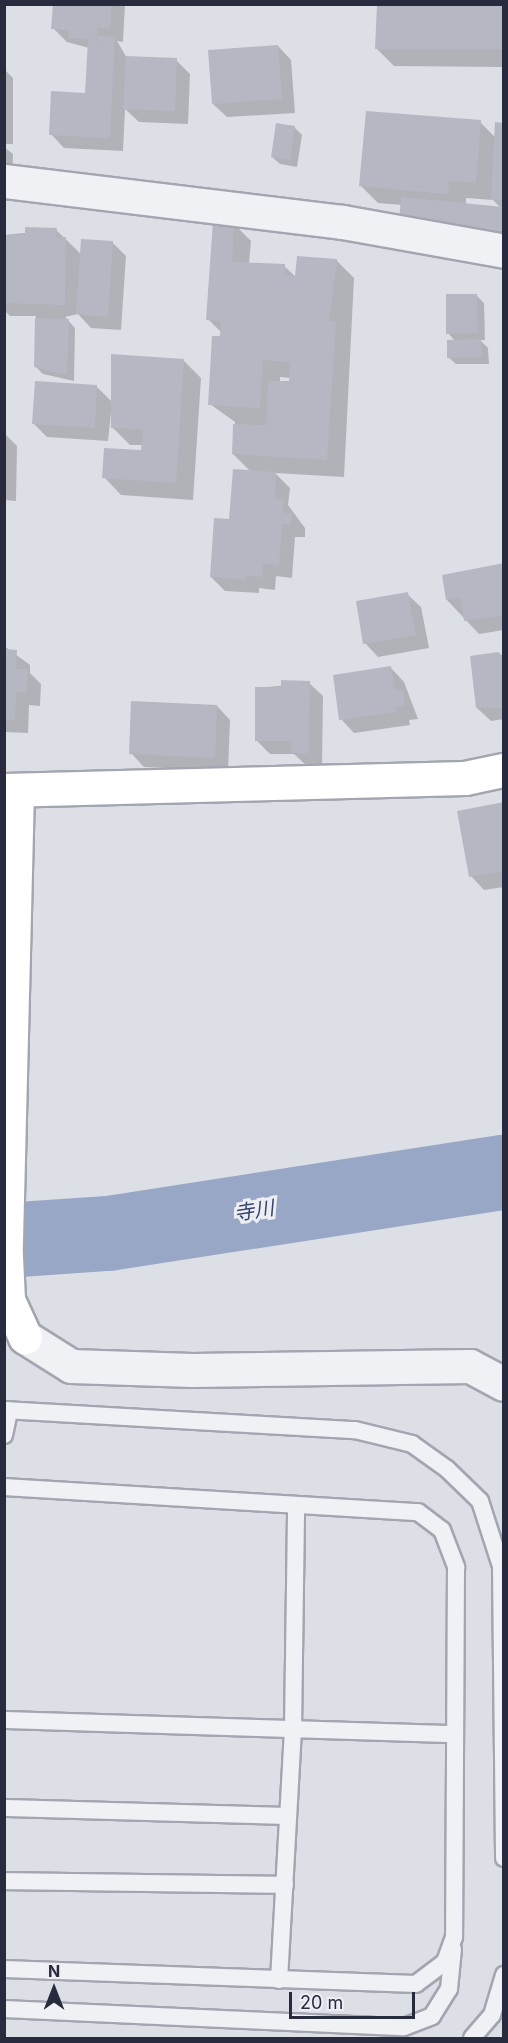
<!DOCTYPE html>
<meta charset="utf-8">
<style>
body{margin:0}
#map{position:relative;width:508px;height:2043px;overflow:hidden;background:#dddfe7;font-family:Inter,"Noto Sans JP",sans-serif}
div>[style]{position:absolute}
[style*='--x']{left:calc(var(--x)*1px);top:calc(var(--y)*1px);width:calc(var(--w)*1px);rotate:calc(var(--a)*1deg)}
.shadow>*{inset:0;background:#0003}
.river>*{height:75px;margin:-37.5px;padding:0 37.5px;transform-origin:37.5px;border-radius:37.5px;background:#99a7c6}
.building>*{inset:0;background:#b5b8c3}
.roads{filter:drop-shadow(2px 0 #a3a5b1) drop-shadow(-2px 0 #a3a5b1) drop-shadow(0 2px #a3a5b1) drop-shadow(0 -2px #a3a5b1)}
.lane>*{height:16px;margin:-8px;padding:0 8px;transform-origin:8px;border-radius:8px;background:#f0f1f5}
.street>*{height:33px;margin:-16.5px;padding:0 16.5px;transform-origin:16.5px;border-radius:16.5px;background:#f0f1f5}
.secondary>*{height:33px;margin:-16.5px;padding:0 16.5px;transform-origin:16.5px;border-radius:16.5px;background:#fff}
span{translate:-50% -50%;white-space:nowrap;text-align:center;line-height:1.15;-webkit-text-stroke:6px #edeef4;paint-order:stroke}
.water-label{font-size:20px;color:#33436f;font-style:italic}
.frame{position:absolute;inset:0;border:6px solid #272b3d;pointer-events:none}
.north{position:absolute;left:24px;top:1959px;width:60px;height:60px;-webkit-text-stroke:4px #edeef4;paint-order:stroke;rotate:0deg;font-size:16px;font-weight:700;line-height:24px;text-align:center;color:#272b3d}
.north::after{content:'';display:block;margin:auto;width:21px;height:27px;background:#272b3d;clip-path:polygon(50% 0,100% 100%,50% 72%,0 100%)}
.scale{position:absolute;left:289px;top:1992px;width:126px;height:27px;box-sizing:border-box;border:3px solid #272b3d;border-top:0;padding-left:8px;font-size:18px;line-height:21px;white-space:nowrap;color:#272b3d;-webkit-text-stroke:4px #edeef4;paint-order:stroke}
</style>
<div id="map">
<div class="shadow">
<div style="clip-path:polygon(55px 4px,125px 4px,123px 42px,117px 41px,127px 58px,176px 60px,190px 74px,188px 124px,139px 122px,125px 109px,123px 151px,64px 148px,51px 134px,87px 95px,89px 48px,67px 42px,53px 28px)"></div>
<div style="clip-path:polygon(504px 4px,504px 67px,394px 66px,376px 48px)"></div>
<div style="clip-path:polygon(278px 46px,291px 60px,295px 113px,227px 117px,213px 104px)"></div>
<div style="clip-path:polygon(4px 69px,13px 78px,13px 144px,4px 144px)"></div>
<div style="clip-path:polygon(evenodd,480px 122px,495px 137px,504px 125px,504px 245px,402px 205px,378px 203px,361px 186px,480px 122px,466px 198px,493px 200px,501px 208px,466px 205px,466px 198px)"></div>
<div style="clip-path:polygon(294px 127px,302px 135px,297px 167px,280px 164px,272px 157px)"></div>
<div style="clip-path:polygon(4px 147px,13px 154px,12px 183px,4px 182px)"></div>
<div style="clip-path:polygon(evenodd,233px 223px,251px 241px,249px 264px,284px 266px,297px 278px,336px 260px,354px 278px,344px 477px,275px 473px,290px 488px,288px 505px,305px 528px,305px 537px,295px 537px,292px 578px,276px 576px,275px 590px,259px 588px,259px 593px,225px 591px,211px 577px,251px 472px,233px 454px,235px 422px,210px 404px,222px 333px,208px 319px,233px 223px,280px 377px,291px 378px,291px 383px,280px 382px,280px 377px)"></div>
<div style="clip-path:polygon(56px 230px,82px 255px,112px 242px,126px 256px,121px 330px,91px 328px,78px 314px,65px 317px,75px 328px,74px 381px,43px 374px,35px 366px,36px 316px,10px 316px,4px 310px,4px 235px)"></div>
<div style="clip-path:polygon(477px 296px,484px 303px,485px 340px,480px 340px,488px 348px,489px 364px,456px 364px,448px 357px,456px 342px,448px 333px)"></div>
<div style="clip-path:polygon(183px 360px,201px 378px,193px 500px,121px 495px,104px 477px,143px 452px,143px 445px,130px 445px,112px 427px,112px 403px,108px 441px,47px 437px,33px 423px,96px 386px,112px 402px)"></div>
<div style="clip-path:polygon(4px 433px,17px 446px,16px 501px,4px 500px)"></div>
<div style="clip-path:polygon(504px 565px,504px 630px,479px 634px,447px 600px)"></div>
<div style="clip-path:polygon(407px 594px,421px 607px,429px 648px,378px 657px,365px 643px)"></div>
<div style="clip-path:polygon(4px 646px,30px 665px,30px 673px,41px 684px,40px 706px,29px 705px,28px 733px,4px 732px)"></div>
<div style="clip-path:polygon(472px 657px,504px 657px,504px 719px,491px 721px,477px 708px)"></div>
<div style="clip-path:polygon(391px 668px,404px 682px,418px 719px,409px 720px,410px 725px,354px 733px,341px 719px)"></div>
<div style="clip-path:polygon(309px 683px,323px 696px,322px 766px,307px 766px,294px 754px,270px 754px,256px 740px,257px 688px)"></div>
<div style="clip-path:polygon(217px 706px,230px 720px,228px 771px,144px 767px,131px 753px)"></div>
<div style="clip-path:polygon(504px 804px,504px 887px,484px 890px,471px 876px)"></div>
</div>
<div class="river">
<div style="--x:4;--y:1240;--w:104;--a:-3.9"></div>
<div style="--x:108;--y:1233;--w:401;--a:-8.8"></div>
</div>
<div class="building">
<div style="clip-path:polygon(53px 4px,112px 4px,110px 29px,97px 28px,97px 40px,69px 38px,69px 30px,51px 29px)"></div>
<div style="clip-path:polygon(377px 4px,504px 4px,504px 49px,375px 49px)"></div>
<div style="clip-path:polygon(98px 36px,115px 37px,110px 138px,49px 135px,51px 91px,85px 93px,88px 40px,98px 41px)"></div>
<div style="clip-path:polygon(278px 45px,282px 99px,212px 104px,208px 50px)"></div>
<div style="clip-path:polygon(126px 56px,177px 58px,175px 111px,123px 109px)"></div>
<div style="clip-path:polygon(366px 111px,481px 120px,476px 183px,449px 181px,448px 194px,359px 186px)"></div>
<div style="clip-path:polygon(495px 122px,504px 123px,504px 200px,491px 200px)"></div>
<div style="clip-path:polygon(276px 123px,295px 126px,290px 160px,271px 157px)"></div>
<div style="clip-path:polygon(401px 197px,504px 207px,504px 233px,399px 223px)"></div>
<div style="clip-path:polygon(213px 221px,234px 222px,232px 262px,285px 264px,285px 275px,295px 276px,297px 256px,337px 259px,329px 321px,336px 322px,327px 460px,232px 454px,233px 424px,266px 425px,268px 381px,289px 381px,290px 362px,263px 360px,260px 408px,208px 405px,212px 336px,220px 336px,221px 321px,206px 320px)"></div>
<div style="clip-path:polygon(25px 227px,57px 228px,56px 237px,66px 237px,65px 305px,4px 303px,4px 235px,25px 235px)"></div>
<div style="clip-path:polygon(81px 239px,113px 241px,108px 317px,76px 314px)"></div>
<div style="clip-path:polygon(446px 294px,477px 294px,478px 333px,446px 334px)"></div>
<div style="clip-path:polygon(35px 318px,69px 319px,67px 375px,34px 367px)"></div>
<div style="clip-path:polygon(481px 339px,482px 357px,447px 358px,447px 340px)"></div>
<div style="clip-path:polygon(111px 354px,184px 359px,176px 483px,102px 478px,104px 448px,141px 450px,143px 429px,111px 428px)"></div>
<div style="clip-path:polygon(35px 381px,97px 385px,95px 428px,32px 424px)"></div>
<div style="clip-path:polygon(233px 469px,276px 472px,275px 499px,284px 499px,283px 513px,292px 513px,291px 525px,282px 524px,279px 565px,263px 563px,262px 577px,246px 575px,245px 580px,210px 577px,214px 518px,229px 519px)"></div>
<div style="clip-path:polygon(504px 563px,504px 615px,464px 621px,461px 598px,446px 600px,442px 575px)"></div>
<div style="clip-path:polygon(408px 592px,416px 635px,363px 644px,356px 601px)"></div>
<div style="clip-path:polygon(4px 649px,17px 650px,16px 669px,28px 669px,27px 693px,16px 692px,15px 720px,4px 719px)"></div>
<div style="clip-path:polygon(498px 652px,504px 657px,504px 708px,476px 708px,470px 656px)"></div>
<div style="clip-path:polygon(391px 666px,395px 690px,403px 689px,405px 705px,396px 707px,397px 712px,339px 720px,333px 675px)"></div>
<div style="clip-path:polygon(281px 680px,310px 681px,309px 753px,291px 753px,291px 741px,255px 741px,255px 687px,281px 687px)"></div>
<div style="clip-path:polygon(131px 701px,217px 705px,215px 758px,129px 754px)"></div>
<div style="clip-path:polygon(504px 802px,504px 871px,469px 877px,457px 811px)"></div>
</div>
<div class="roads">
<div class="lane">
<div style="--x:4;--y:1410;--w:352;--a:3.3"></div>
<div style="--x:355;--y:1430;--w:59;--a:13.8"></div>
<div style="--x:412;--y:1444;--w:43;--a:35.5"></div>
<div style="--x:447;--y:1469;--w:46;--a:44.1"></div>
<div style="--x:480;--y:1501;--w:68;--a:72.1"></div>
<div style="--x:501;--y:1566;--w:292;--a:89.4"></div>
<div style="--x:4;--y:1435;--w:25;--a:-78"></div>
<div style="--x:4;--y:1487;--w:415;--a:3.5"></div>
<div style="--x:418;--y:1512;--w:30;--a:37"></div>
<div style="--x:442;--y:1530;--w:40;--a:69"></div>
<div style="--x:456;--y:1567;--w:370;--a:90.3"></div>
<div style="--x:454;--y:1937;--w:27;--a:110"></div>
<div style="--x:445;--y:1962;--w:36;--a:143"></div>
<div style="--x:416;--y:1984;--w:412;--a:-177.9"></div>
<div style="--x:4;--y:1720;--w:451;--a:1.8"></div>
<div style="--x:4;--y:1808;--w:284;--a:1.6"></div>
<div style="--x:4;--y:1881;--w:281;--a:0.8"></div>
<div style="--x:279;--y:1980;--w:251;--a:-86.8"></div>
<div style="--x:293;--y:1729;--w:224;--a:-89.2"></div>
<div style="--x:4;--y:2009;--w:400;--a:2.6"></div>
<div style="--x:404;--y:2027;--w:30;--a:-21"></div>
<div style="--x:432;--y:2016;--w:32;--a:-58"></div>
<div style="--x:449;--y:1989;--w:40;--a:-84.3"></div>
<div style="--x:472;--y:2038;--w:30;--a:-49"></div>
<div style="--x:492;--y:2015;--w:42;--a:-73.3"></div>
</div>
<div class="street">
<div style="--x:4;--y:181;--w:340;--a:6.9"></div>
<div style="--x:342;--y:222;--w:165;--a:10.1"></div>
<div style="--x:25;--y:1337;--w:54;--a:32.2"></div>
<div style="--x:71;--y:1366;--w:121;--a:1.9"></div>
<div style="--x:192;--y:1370;--w:278;--a:-0.8"></div>
<div style="--x:470;--y:1366;--w:38;--a:28"></div>
</div>
<div class="secondary">
<div style="--x:4;--y:790;--w:461;--a:-1.5"></div>
<div style="--x:465;--y:778;--w:40;--a:-12"></div>
<div style="--x:17;--y:790;--w:466;--a:91.4"></div>
<div style="--x:6;--y:1256;--w:44;--a:87.4"></div>
<div style="--x:8;--y:1300;--w:41;--a:65.3"></div>
</div>
</div>
<div class="water-label">
<span style="left:254px;top:1211px;rotate:-9deg">寺川</span>
</div>
<div class="frame"></div>
<div class="north">N</div>
<div class="scale">20 m</div>
</div>
